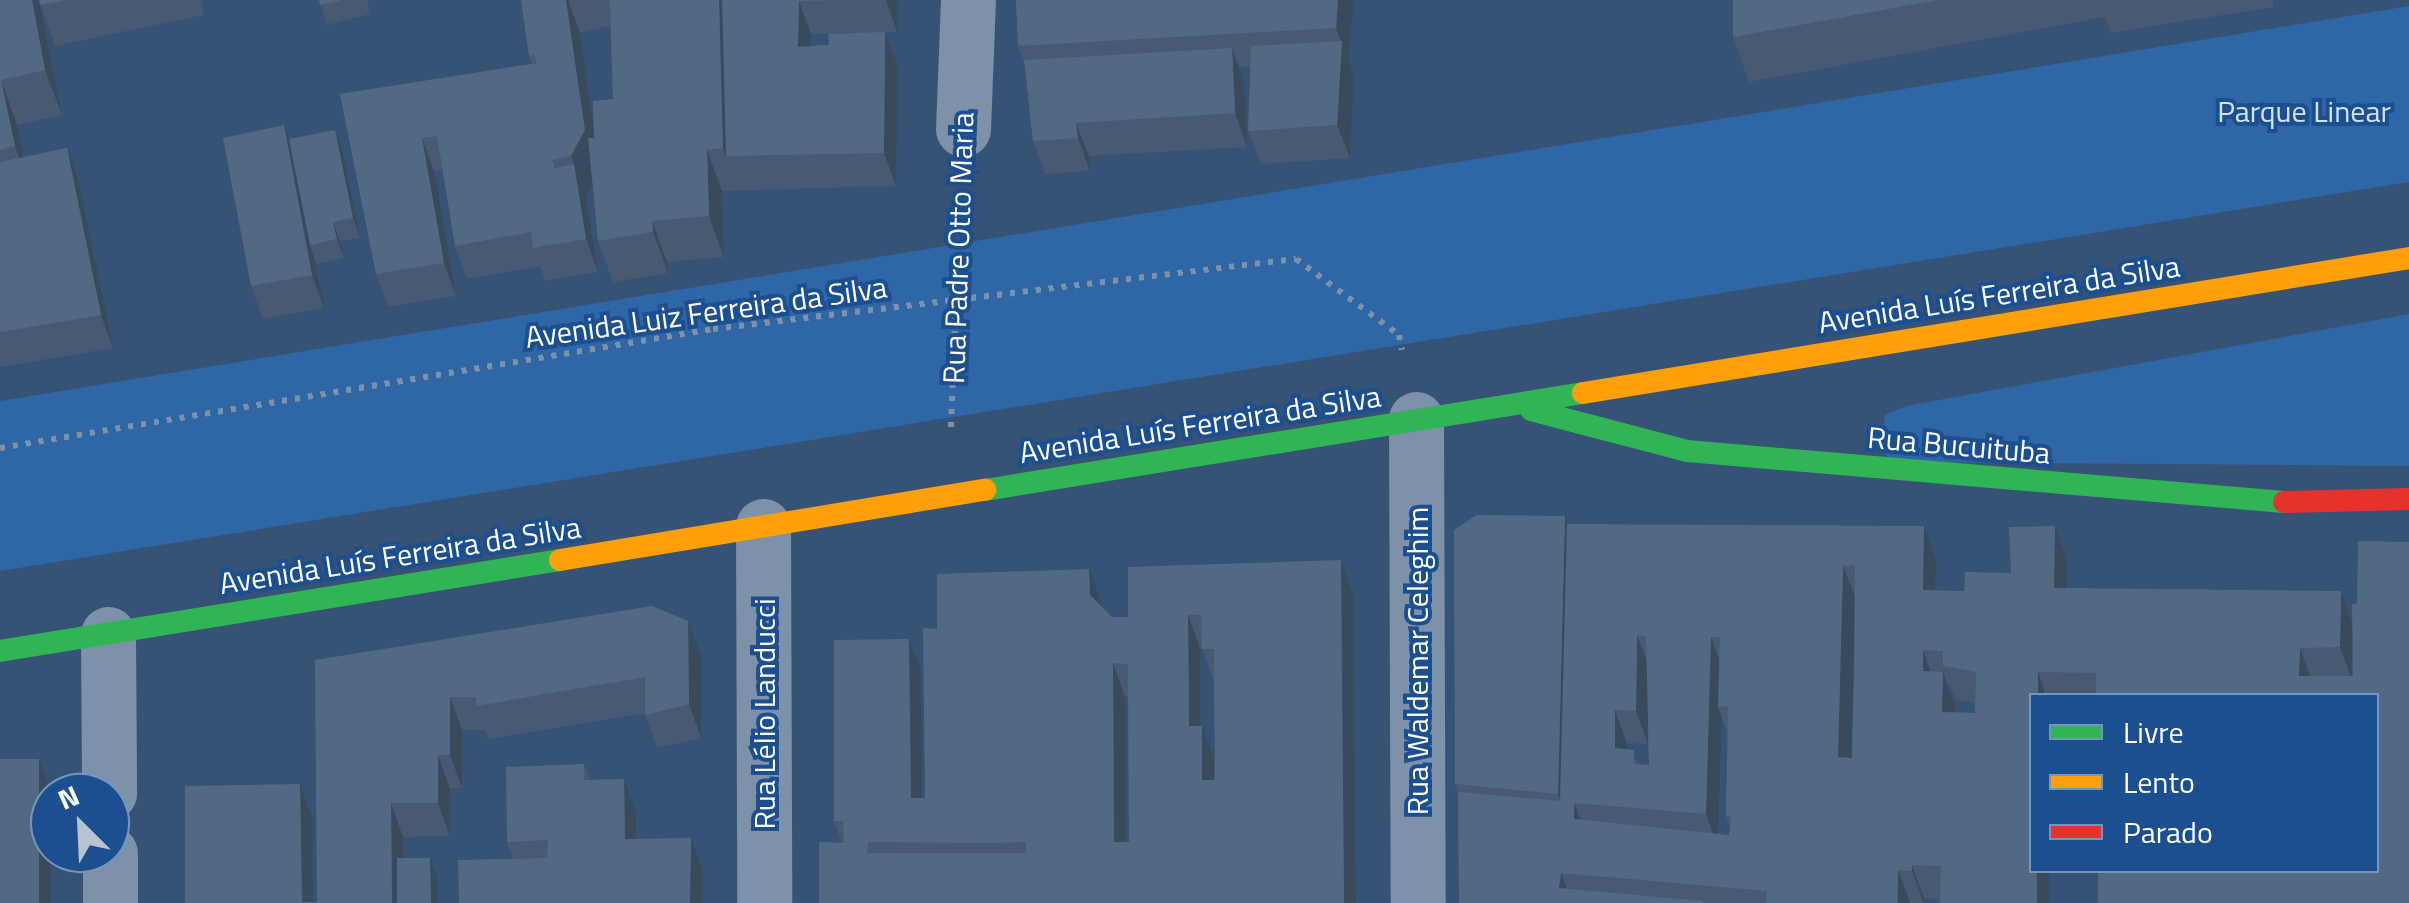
<!DOCTYPE html>
<meta charset="utf-8">
<style>
body{margin:0}
#map{position:relative;width:2409px;height:903px;overflow:hidden;background:#365274;font-family:"Titillium Web",sans-serif}
div>[style]{position:absolute}
[style*='--x']{left:calc(var(--x)*1px);top:calc(var(--y)*1px);width:calc(var(--w)*1px);rotate:calc(var(--a)*1deg)}
.green>*{inset:0;background:#2f66a5}
.path>*{height:6px;margin-top:-3px;transform-origin:0;background:repeating-linear-gradient(90deg,#7d92a8 0 5px,transparent 0 13px)}
.street>*{height:55px;margin:-27.5px;padding:0 27.5px;transform-origin:27.5px;border-radius:27.5px;background:#7d92a8}
.fast>*{height:22px;margin:-11px;padding:0 11px;transform-origin:11px;border-radius:11px;background:#30b455}
.slow>*{height:22px;margin:-11px;padding:0 11px;transform-origin:11px;border-radius:11px;background:#ff9f0a}
.jam>*{height:22px;margin:-11px;padding:0 11px;transform-origin:11px;border-radius:11px;background:#e5322d}
.wall>*{inset:0;background:#475a72}
.shaded-wall>*{inset:0;background:#394a5c}
.building>*{inset:0;background:#526984}
span{translate:-50% -50%;white-space:nowrap;text-align:center;line-height:1.15;-webkit-text-stroke:8px #1b4f8f;paint-order:stroke}
.park-label{font-size:30px;color:#cfe3fa}
.street-label{font-size:30px;color:#fff}
.legend{position:absolute;left:2029px;top:693px;width:350px;height:180px;box-sizing:border-box;background:#1b4f8f;border:2px solid #7695bc;margin:0;padding:12px 18px;list-style:none;font-size:30px;color:#fff}
.legend li{display:flex;align-items:center;gap:20px;height:50px}
.legend b{width:50px;border:2px solid #7695bc}
.north{position:absolute;left:30px;top:773px;width:100px;height:100px;box-sizing:border-box;background:#1b4f8f;border:2px solid #7695bc;border-radius:50%;rotate:336deg;font-size:28px;font-weight:700;line-height:40px;text-align:center;color:#fff}
.north::after{content:'';display:block;margin:auto;width:35px;height:45px;background:#b9c2ce;clip-path:polygon(50% 0,100% 100%,50% 72%,0 100%)}
</style>
<div id="map">
<div class="green">
<div style="clip-path:polygon(2409px 6px,2409px 182px,0 571px,0 401px)"></div>
<div style="clip-path:polygon(2409px 314px,2409px 466px,1891px 462px,1880px 445px,1885px 415px,1906px 406px)"></div>
</div>
<div class="path">
<div style="--x:951;--y:427;--w:232;--a:-87.8"></div>
<div style="--x:0;--y:448;--w:723;--a:-9.48"></div>
<div style="--x:713;--y:329;--w:587;--a:-6.85"></div>
<div style="--x:1296;--y:259;--w:128;--a:36.4"></div>
<div style="--x:1399;--y:335;--w:15;--a:79"></div>
</div>
<div class="street">
<div style="--x:963;--y:129;--w:129;--a:-87.8"></div>
<div style="--x:1416;--y:419;--w:484;--a:89.8"></div>
<div style="--x:763;--y:526;--w:377;--a:89.8"></div>
<div style="--x:108;--y:634;--w:159;--a:89.6"></div>
<div style="--x:110;--y:853;--w:50;--a:90"></div>
</div>
<div class="fast">
<div style="--x:1531;--y:410;--w:161;--a:14.7"></div>
<div style="--x:1687;--y:451;--w:599;--a:4.88"></div>
<div style="--x:985;--y:490;--w:606;--a:-9.21"></div>
<div style="--x:0;--y:651;--w:567;--a:-9.23"></div>
</div>
<div class="slow">
<div style="--x:1583;--y:393;--w:837;--a:-9.28"></div>
<div style="--x:560;--y:560;--w:431;--a:-9.4"></div>
</div>
<div class="jam">
<div style="--x:2284;--y:502;--w:125;--a:-1.4"></div>
</div>
<div class="wall">
<div style="clip-path:polygon(0 0,39px 0,62px 115px,17px 125px,24px 157px,67px 148px,79px 182px,113px 348px,0 367px)"></div>
<div style="clip-path:polygon(39px 0,201px 0,204px 15px,55px 46px)"></div>
<div style="clip-path:polygon(319px 0,367px 0,370px 14px,327px 25px)"></div>
<div style="clip-path:polygon(evenodd,521px 0,898px 0,897px 32px,885px 32px,898px 66px,896px 186px,722px 191px,724px 257px,667px 262px,668px 273px,613px 282px,598px 241px,593px 184px,586px 197px,598px 272px,545px 281px,540px 266px,467px 279px,455px 246px,443px 170px,434px 171px,456px 296px,388px 307px,376px 274px,340px 94px,532px 64px,529px 56px,521px 0,610px 26px,613px 99px,594px 130px,580px 33px,610px 26px,521px 0,881px 33px,829px 45px,811px 46px,811px 34px,881px 33px)"></div>
<div style="clip-path:polygon(1016px 0,1354px 0,1348px 59px,1354px 74px,1350px 158px,1261px 164px,1248px 131px,1251px 67px,1239px 67px,1244px 81px,1247px 147px,1089px 156px,1090px 171px,1045px 174px,1033px 141px,1025px 64px,1018px 46px)"></div>
<div style="clip-path:polygon(1733px 0,2273px 0,2273px 7px,2111px 33px,2105px 17px,1749px 82px,1733px 37px)"></div>
<div style="clip-path:polygon(284px 125px,289px 139px,335px 130px,342px 149px,360px 238px,340px 241px,344px 258px,317px 264px,315px 260px,324px 308px,263px 319px,251px 286px)"></div>
<div style="clip-path:polygon(evenodd,1565px 516px,1567px 524px,1936px 559px,1936px 591px,1964px 591px,2011px 573px,2055px 526px,2067px 559px,2066px 588px,2341px 591px,2376px 696px,2032px 696px,2032px 870px,2049px 870px,2049px 903px,1924px 899px,1924px 903px,1459px 903px,1458px 792px,1455px 784px,1565px 516px,1854px 656px,1852px 758px,1851px 758px,1854px 656px,1565px 516px,1948px 684px,1950px 684px,1955px 699px,1975px 703px,1975px 713px,1955px 712px,1955px 705px,1948px 684px,1565px 516px,1722px 718px,1728px 734px,1726px 816px,1730px 827px,1729px 835px,1719px 834px,1722px 718px,1565px 516px,1627px 743px,1648px 744px,1649px 765px,1640px 764px,1627px 749px,1627px 743px)"></div>
<div style="clip-path:polygon(evenodd,1341px 560px,1353px 593px,1356px 903px,819px 903px,842px 843px,834px 821px,921px 672px,923px 798px,925px 798px,937px 629px,1089px 569px,1101px 606px,1112px 617px,1128px 617px,1341px 560px,1200px 648px,1202px 648px,1214px 682px,1215px 780px,1214px 759px,1202px 726px,1201px 726px,1200px 648px,1341px 560px,1125px 697px,1128px 697px,1129px 842px,1126px 842px,1125px 697px)"></div>
<div style="clip-path:polygon(688px 621px,701px 655px,701px 738px,657px 748px,645px 713px,488px 739px,485px 730px,462px 730px,462px 788px,450px 788px,450px 836px,403px 837px,403px 858px,437px 877px,438px 903px,185px 903px,300px 784px,312px 817px,313px 902px,317px 902px,315px 660px)"></div>
<div style="clip-path:polygon(584px 764px,590px 780px,624px 779px,636px 812px,637px 839px,691px 838px,703px 871px,513px 859px,507px 842px)"></div>
</div>
<div class="shaded-wall">
<div style="clip-path:polygon(32px 0,39px 0,62px 115px,45px 70px)"></div>
<div style="clip-path:polygon(566px 0,568px 0,580px 33px,600px 171px,586px 197px,598px 272px,586px 239px,574px 164px,571px 156px)"></div>
<div style="clip-path:polygon(719px 0,733px 0,726px 156px,723px 148px)"></div>
<div style="clip-path:polygon(886px 0,898px 0,897px 32px)"></div>
<div style="clip-path:polygon(1338px 0,1354px 0,1348px 59px,1354px 74px,1350px 158px,1337px 125px,1342px 44px,1336px 28px)"></div>
<div style="clip-path:polygon(799px 1px,811px 34px,810px 80px,798px 47px)"></div>
<div style="clip-path:polygon(885px 32px,898px 66px,896px 186px,884px 153px)"></div>
<div style="clip-path:polygon(1232px 48px,1244px 81px,1247px 147px,1235px 113px)"></div>
<div style="clip-path:polygon(1px 80px,17px 125px,31px 192px,15px 146px)"></div>
<div style="clip-path:polygon(1076px 123px,1089px 156px,1090px 171px,1078px 138px)"></div>
<div style="clip-path:polygon(284px 125px,296px 158px,310px 245px,315px 260px,324px 308px,312px 275px)"></div>
<div style="clip-path:polygon(335px 130px,342px 149px,360px 238px,353px 218px)"></div>
<div style="clip-path:polygon(422px 138px,434px 171px,456px 296px,444px 263px)"></div>
<div style="clip-path:polygon(67px 148px,79px 182px,113px 348px,101px 315px)"></div>
<div style="clip-path:polygon(707px 150px,722px 191px,724px 257px,709px 216px)"></div>
<div style="clip-path:polygon(652px 221px,667px 262px,668px 273px,653px 232px)"></div>
<div style="clip-path:polygon(333px 222px,340px 241px,344px 258px,337px 239px)"></div>
<div style="clip-path:polygon(1565px 516px,1580px 557px,1573px 835px,1558px 794px)"></div>
<div style="clip-path:polygon(1924px 526px,1936px 559px,1935px 624px,1923px 590px)"></div>
<div style="clip-path:polygon(2055px 526px,2067px 559px,2066px 621px,2054px 588px)"></div>
<div style="clip-path:polygon(1341px 560px,1353px 593px,1356px 903px,1344px 903px)"></div>
<div style="clip-path:polygon(1843px 566px,1856px 599px,1850px 790px,1838px 757px)"></div>
<div style="clip-path:polygon(1089px 569px,1101px 602px,1102px 628px,1090px 595px)"></div>
<div style="clip-path:polygon(2341px 591px,2353px 625px,2352px 680px,2340px 647px)"></div>
<div style="clip-path:polygon(1188px 615px,1200px 648px,1201px 759px,1189px 726px)"></div>
<div style="clip-path:polygon(688px 621px,701px 655px,701px 738px,689px 704px)"></div>
<div style="clip-path:polygon(1637px 636px,1650px 669px,1648px 744px,1636px 711px)"></div>
<div style="clip-path:polygon(1711px 637px,1723px 670px,1718px 707px,1722px 718px,1718px 847px,1706px 814px)"></div>
<div style="clip-path:polygon(909px 639px,921px 672px,923px 832px,911px 798px)"></div>
<div style="clip-path:polygon(2300px 648px,2312px 681px,2299px 676px)"></div>
<div style="clip-path:polygon(1923px 650px,1935px 684px,1923px 671px)"></div>
<div style="clip-path:polygon(1113px 663px,1125px 697px,1126px 876px,1114px 842px)"></div>
<div style="clip-path:polygon(1943px 672px,1955px 705px,1954px 745px,1942px 712px)"></div>
<div style="clip-path:polygon(2038px 672px,2046px 696px,2038px 696px)"></div>
<div style="clip-path:polygon(450px 697px,462px 730px,462px 788px,450px 755px)"></div>
<div style="clip-path:polygon(1615px 710px,1627px 743px,1627px 781px,1615px 748px)"></div>
<div style="clip-path:polygon(1202px 726px,1214px 759px,1214px 813px,1202px 780px)"></div>
<div style="clip-path:polygon(438px 755px,450px 788px,450px 836px,438px 803px)"></div>
<div style="clip-path:polygon(39px 759px,51px 792px,51px 903px,39px 903px)"></div>
<div style="clip-path:polygon(624px 779px,636px 812px,637px 873px,625px 839px)"></div>
<div style="clip-path:polygon(300px 784px,312px 817px,313px 903px,302px 903px)"></div>
<div style="clip-path:polygon(391px 803px,403px 837px,404px 903px,392px 903px)"></div>
<div style="clip-path:polygon(1574px 803px,1587px 836px,1574px 819px)"></div>
<div style="clip-path:polygon(691px 838px,703px 871px,703px 903px,690px 903px)"></div>
<div style="clip-path:polygon(430px 858px,437px 877px,438px 903px,431px 903px)"></div>
<div style="clip-path:polygon(1912px 865px,1924px 899px,1924px 903px,1912px 871px)"></div>
<div style="clip-path:polygon(1898px 870px,1910px 903px,1898px 903px)"></div>
<div style="clip-path:polygon(2037px 870px,2049px 870px,2049px 903px,2037px 903px)"></div>
<div style="clip-path:polygon(1561px 873px,1572px 903px,1559px 888px)"></div>
</div>
<div class="building">
<div style="clip-path:polygon(0 0,32px 0,45px 70px,1px 80px,15px 146px,0 150px)"></div>
<div style="clip-path:polygon(39px 0,66px 0,40px 5px)"></div>
<div style="clip-path:polygon(319px 0,342px 0,320px 5px)"></div>
<div style="clip-path:polygon(521px 0,566px 0,585px 130px,571px 156px,552px 160px,535px 55px,529px 56px)"></div>
<div style="clip-path:polygon(610px 0,719px 0,723px 148px,707px 150px,709px 216px,652px 221px,653px 232px,598px 241px,588px 138px,594px 138px,593px 101px,613px 99px)"></div>
<div style="clip-path:polygon(722px 0,840px 0,799px 1px,798px 47px,829px 45px,828px 34px,885px 32px,884px 153px,726px 156px)"></div>
<div style="clip-path:polygon(1016px 0,1338px 0,1336px 28px,1018px 46px)"></div>
<div style="clip-path:polygon(1733px 0,1938px 0,1733px 37px)"></div>
<div style="clip-path:polygon(1342px 41px,1337px 125px,1248px 131px,1251px 46px)"></div>
<div style="clip-path:polygon(1232px 48px,1235px 113px,1076px 123px,1078px 138px,1033px 141px,1024px 60px)"></div>
<div style="clip-path:polygon(537px 63px,552px 160px,555px 168px,574px 164px,586px 239px,533px 248px,531px 232px,455px 246px,437px 136px,422px 138px,444px 263px,376px 274px,340px 94px)"></div>
<div style="clip-path:polygon(284px 125px,312px 275px,251px 286px,223px 138px)"></div>
<div style="clip-path:polygon(335px 130px,353px 218px,333px 222px,337px 239px,310px 245px,289px 139px)"></div>
<div style="clip-path:polygon(67px 148px,101px 315px,0 332px,0 162px)"></div>
<div style="clip-path:polygon(1477px 515px,1565px 516px,1558px 794px,1455px 784px,1454px 530px)"></div>
<div style="clip-path:polygon(evenodd,1567px 524px,1924px 526px,1923px 590px,1964px 591px,1965px 572px,2011px 573px,2009px 527px,2055px 526px,2054px 588px,2341px 591px,2340px 647px,2300px 648px,2299px 676px,2353px 676px,2352px 604px,2409px 604px,2409px 903px,2098px 903px,2098px 870px,2376px 870px,2376px 696px,2096px 696px,2096px 673px,2038px 672px,2038px 696px,2032px 696px,2032px 870px,2037px 870px,2037px 903px,1940px 903px,1941px 866px,1912px 865px,1912px 871px,1898px 870px,1897px 903px,1766px 903px,1767px 891px,1561px 873px,1559px 888px,1703px 901px,1703px 903px,1459px 903px,1458px 792px,1560px 801px,1567px 524px,1855px 565px,1854px 672px,1852px 758px,1838px 757px,1843px 566px,1855px 565px,1567px 524px,1637px 636px,1646px 636px,1649px 765px,1634px 764px,1634px 750px,1615px 748px,1615px 710px,1636px 711px,1637px 636px,1567px 524px,1711px 637px,1720px 637px,1718px 707px,1728px 706px,1726px 816px,1731px 816px,1729px 835px,1574px 819px,1574px 803px,1706px 814px,1711px 637px,1567px 524px,1923px 650px,1943px 651px,1943px 666px,1976px 672px,1975px 713px,1942px 712px,1943px 672px,1923px 671px,1923px 650px)"></div>
<div style="clip-path:polygon(2358px 541px,2409px 542px,2409px 604px,2357px 604px)"></div>
<div style="clip-path:polygon(evenodd,1341px 560px,1344px 903px,819px 903px,819px 842px,844px 843px,843px 821px,834px 821px,834px 640px,909px 639px,911px 798px,925px 798px,923px 628px,937px 629px,937px 574px,1089px 569px,1090px 595px,1112px 617px,1128px 617px,1128px 567px,1341px 560px,1188px 615px,1201px 615px,1202px 649px,1214px 649px,1215px 780px,1202px 780px,1202px 726px,1189px 726px,1188px 615px,1341px 560px,1113px 663px,1128px 664px,1129px 842px,1114px 842px,1113px 663px,1341px 560px,868px 842px,988px 843px,1026px 842px,1026px 853px,867px 853px,868px 842px)"></div>
<div style="clip-path:polygon(652px 606px,688px 621px,689px 704px,645px 715px,645px 677px,476px 706px,476px 697px,450px 697px,450px 755px,438px 755px,438px 803px,391px 803px,392px 903px,185px 903px,185px 786px,300px 784px,302px 902px,317px 902px,315px 660px)"></div>
<div style="clip-path:polygon(0 759px,39px 759px,39px 903px,0 903px)"></div>
<div style="clip-path:polygon(584px 764px,584px 780px,624px 779px,625px 839px,691px 838px,690px 903px,459px 903px,458px 860px,547px 858px,548px 840px,507px 842px,506px 767px)"></div>
<div style="clip-path:polygon(397px 858px,430px 858px,431px 903px,397px 903px)"></div>
</div>
<div class="park-label">
<span style="left:2304px;top:111px">Parque Linear</span>
</div>
<div class="street-label">
<span style="left:958px;top:248px;rotate:-88deg">Rua Padre Otto Maria</span>
<span style="left:1999px;top:294px;rotate:-9deg">Avenida Luís Ferreira da Silva</span>
<span style="left:706px;top:312px;rotate:-8deg">Avenida Luiz Ferreira da Silva</span>
<span style="left:1200px;top:424px;rotate:-9deg">Avenida Luís Ferreira da Silva</span>
<span style="left:1959px;top:445px;rotate:5deg">Rua Bucuituba</span>
<span style="left:400px;top:555px;rotate:-9deg">Avenida Luís Ferreira da Silva</span>
<span style="left:1417px;top:661px;rotate:-90deg">Rua Waldemar Celeghim</span>
<span style="left:764px;top:714px;rotate:-90deg">Rua Lélio Landucci</span>
</div>
<ul class="legend">
<li><b style="height:12px;background:#30b455"></b>Livre</li>
<li><b style="height:12px;background:#ff9f0a"></b>Lento</li>
<li><b style="height:12px;background:#e5322d"></b>Parado</li>
</ul>
<div class="north">N</div>
</div>
